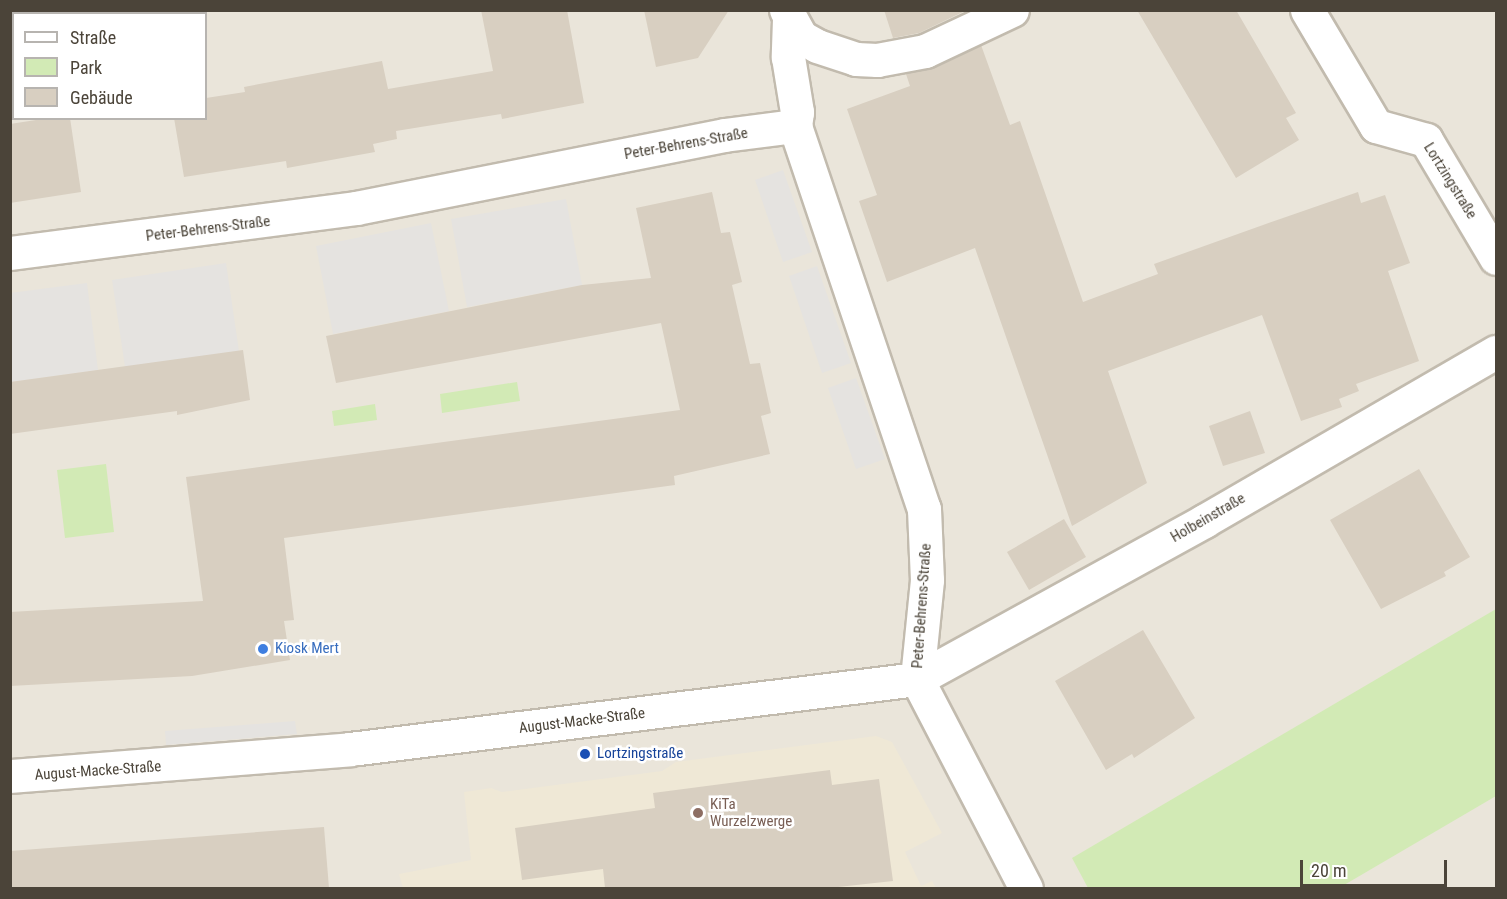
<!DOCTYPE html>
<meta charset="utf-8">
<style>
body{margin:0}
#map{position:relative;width:1507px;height:899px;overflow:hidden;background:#f6f3ec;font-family:"Roboto Condensed",sans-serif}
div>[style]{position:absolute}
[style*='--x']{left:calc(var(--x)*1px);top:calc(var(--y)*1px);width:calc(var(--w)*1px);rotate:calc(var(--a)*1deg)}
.residential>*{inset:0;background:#eae5da}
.education>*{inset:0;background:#efe8d6}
.green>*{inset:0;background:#d2eab5}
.parking>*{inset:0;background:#e5e3e0}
.building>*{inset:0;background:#d8cfc1}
.roads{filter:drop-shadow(2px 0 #c2bbae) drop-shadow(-2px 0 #c2bbae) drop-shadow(0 2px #c2bbae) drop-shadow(0 -2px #c2bbae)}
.street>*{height:33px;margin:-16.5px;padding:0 16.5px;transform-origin:16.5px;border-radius:16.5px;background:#fff}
.dots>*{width:16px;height:16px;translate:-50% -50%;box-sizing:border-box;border:3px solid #fff;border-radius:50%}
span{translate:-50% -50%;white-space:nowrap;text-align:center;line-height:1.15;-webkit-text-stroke:5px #fff;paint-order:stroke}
.street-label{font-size:15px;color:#4b4439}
.shop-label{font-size:15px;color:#366cbe}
.left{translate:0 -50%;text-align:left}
.transit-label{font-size:15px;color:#164399}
.education-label{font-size:15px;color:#785e54}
.frame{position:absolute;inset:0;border:12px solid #4b4439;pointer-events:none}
.legend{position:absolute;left:12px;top:12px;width:195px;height:108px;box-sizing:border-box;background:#fff;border:2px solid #b7b4b0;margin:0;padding:8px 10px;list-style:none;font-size:18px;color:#4b4439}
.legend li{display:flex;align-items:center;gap:12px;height:30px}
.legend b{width:30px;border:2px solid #b7b4b0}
.scale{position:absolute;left:1300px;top:860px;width:147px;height:27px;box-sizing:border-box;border:3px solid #4b4439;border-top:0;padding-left:8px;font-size:18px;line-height:21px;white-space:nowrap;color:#4b4439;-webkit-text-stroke:4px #fff;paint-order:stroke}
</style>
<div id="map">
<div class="residential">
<div style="clip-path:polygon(evenodd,11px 11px,1496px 11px,1496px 888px,11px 888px,11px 11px,14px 14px,206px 14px,206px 118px,14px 118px,14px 14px)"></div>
</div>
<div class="education">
<div style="clip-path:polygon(876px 736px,892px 742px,942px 833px,905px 852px,921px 886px,932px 881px,936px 888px,403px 888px,399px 874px,471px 860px,464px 792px,491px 788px,502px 792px,662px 771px,676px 762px)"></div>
</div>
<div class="green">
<div style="clip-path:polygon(517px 382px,520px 401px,442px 413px,440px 394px)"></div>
<div style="clip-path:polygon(375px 404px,377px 420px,334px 426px,332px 411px)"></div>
<div style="clip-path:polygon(106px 464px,114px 532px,65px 538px,57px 470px)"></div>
<div style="clip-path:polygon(1496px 609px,1496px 796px,1339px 888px,1088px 888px,1072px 858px)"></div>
</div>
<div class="parking">
<div style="clip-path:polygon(783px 170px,812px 252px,783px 262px,755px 180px)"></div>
<div style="clip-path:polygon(566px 199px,582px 285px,467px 307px,451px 219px)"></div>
<div style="clip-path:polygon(431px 223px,449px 311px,333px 334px,316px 246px)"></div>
<div style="clip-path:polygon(226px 263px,239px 351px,125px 367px,112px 280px)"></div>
<div style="clip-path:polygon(817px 266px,851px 363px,822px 373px,789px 276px)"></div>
<div style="clip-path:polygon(87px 283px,98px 370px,11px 382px,10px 293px)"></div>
<div style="clip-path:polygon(856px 378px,885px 459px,856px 469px,828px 388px)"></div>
<div style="clip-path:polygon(295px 721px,297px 734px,166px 745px,165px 731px)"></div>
</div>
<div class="building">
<div style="clip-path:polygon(481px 10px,567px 10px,584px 103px,502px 119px,501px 114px,396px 131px,397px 139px,373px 144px,375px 152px,287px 168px,286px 161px,184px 177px,174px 118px,206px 118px,206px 98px,245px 92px,244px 87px,382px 61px,388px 89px,493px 71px)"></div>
<div style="clip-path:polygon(644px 10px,729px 10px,698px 58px,656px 67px)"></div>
<div style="clip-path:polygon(884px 10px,967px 10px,919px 33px,893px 38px)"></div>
<div style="clip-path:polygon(1137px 10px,1236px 10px,1296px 113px,1286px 118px,1299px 140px,1236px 178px)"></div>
<div style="clip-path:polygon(981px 45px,1010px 125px,1020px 121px,1083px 302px,1158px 274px,1154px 264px,1263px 225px,1358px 192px,1361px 203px,1385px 195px,1410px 263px,1388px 271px,1419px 361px,1356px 384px,1359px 391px,1339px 399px,1342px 407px,1301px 421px,1262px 315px,1108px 371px,1147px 483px,1072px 526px,975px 248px,887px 282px,859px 201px,877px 195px,847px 109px,910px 86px,906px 74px,933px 68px)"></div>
<div style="clip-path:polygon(49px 118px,70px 118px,81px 192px,10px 203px,10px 124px)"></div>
<div style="clip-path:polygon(712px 192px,721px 233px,730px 232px,742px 282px,732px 285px,750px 364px,760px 363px,771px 413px,761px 416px,770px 454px,674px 476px,675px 485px,284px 538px,294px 620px,284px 621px,290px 660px,192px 676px,10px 686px,10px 612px,203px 601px,186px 477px,680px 410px,661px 323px,336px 383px,326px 336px,582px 285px,651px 278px,636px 208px)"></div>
<div style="clip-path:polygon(243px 350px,250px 400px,177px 415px,177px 411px,10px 434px,10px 382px)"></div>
<div style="clip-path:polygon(1250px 411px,1265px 453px,1223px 466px,1209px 426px)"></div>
<div style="clip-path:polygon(1419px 469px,1470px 557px,1444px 572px,1446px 576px,1381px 609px,1330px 520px)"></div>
<div style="clip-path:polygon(1064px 519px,1086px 557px,1029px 590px,1007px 552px)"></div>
<div style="clip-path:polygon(1143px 630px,1195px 718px,1134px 758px,1132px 754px,1106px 770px,1055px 681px)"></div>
<div style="clip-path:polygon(830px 770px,832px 785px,879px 779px,893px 881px,829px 888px,605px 888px,603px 869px,522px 880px,515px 828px,655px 808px,653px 793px)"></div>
<div style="clip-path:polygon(324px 827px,329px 888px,10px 888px,10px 851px)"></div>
</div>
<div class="roads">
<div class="street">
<div style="--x:786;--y:10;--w:31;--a:61"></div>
<div style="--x:801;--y:37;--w:18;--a:29"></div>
<div style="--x:817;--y:46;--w:41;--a:18.4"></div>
<div style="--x:856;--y:59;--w:21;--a:3"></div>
<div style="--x:877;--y:60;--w:49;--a:-10.6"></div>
<div style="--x:925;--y:51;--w:96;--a:-25.2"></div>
<div style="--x:1307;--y:10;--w:135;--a:59.3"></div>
<div style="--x:1376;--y:126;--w:52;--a:15.6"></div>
<div style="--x:1426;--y:140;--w:137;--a:59.3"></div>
<div style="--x:789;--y:19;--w:38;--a:92"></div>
<div style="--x:788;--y:57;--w:56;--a:80.7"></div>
<div style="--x:797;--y:112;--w:14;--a:98"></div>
<div style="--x:795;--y:126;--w:404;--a:71.4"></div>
<div style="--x:924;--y:509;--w:71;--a:87.6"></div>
<div style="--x:927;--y:580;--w:100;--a:95.8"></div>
<div style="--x:10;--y:253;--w:349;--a:-7.4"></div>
<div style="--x:356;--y:208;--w:375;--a:-11.2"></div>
<div style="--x:724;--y:135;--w:72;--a:-7.2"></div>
<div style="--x:917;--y:679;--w:236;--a:62.5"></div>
<div style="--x:10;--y:776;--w:341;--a:-4.5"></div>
<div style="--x:350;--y:749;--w:571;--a:-7.04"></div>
<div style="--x:917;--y:679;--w:328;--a:-28.8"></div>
<div style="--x:1204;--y:521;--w:337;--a:-30.1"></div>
</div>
</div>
<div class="dots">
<div style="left:263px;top:649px;background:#3f7fe0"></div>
<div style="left:585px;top:754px;background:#1a4fb4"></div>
<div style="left:698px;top:813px;background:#8d6e63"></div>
</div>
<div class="street-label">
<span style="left:686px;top:144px;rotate:-10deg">Peter-Behrens-Straße</span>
<span style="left:1450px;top:181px;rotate:58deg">Lortzingstraße</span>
<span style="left:208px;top:229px;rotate:-7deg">Peter-Behrens-Straße</span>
<span style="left:1208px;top:518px;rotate:-30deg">Holbeinstraße</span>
<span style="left:922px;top:606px;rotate:-86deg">Peter-Behrens-Straße</span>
<span style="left:582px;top:721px;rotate:-7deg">August-Macke-Straße</span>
<span style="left:98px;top:771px;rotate:-4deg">August-Macke-Straße</span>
</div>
<div class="shop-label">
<span class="left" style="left:275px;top:649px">Kiosk Mert</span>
</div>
<div class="transit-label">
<span class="left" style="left:597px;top:754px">Lortzingstraße</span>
</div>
<div class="education-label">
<span class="left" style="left:710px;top:813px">KiTa<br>Wurzelzwerge</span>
</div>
<div class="frame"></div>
<ul class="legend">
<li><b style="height:8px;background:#fff"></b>Straße</li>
<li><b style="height:16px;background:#d2eab5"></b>Park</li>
<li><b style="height:16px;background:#d8cfc1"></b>Gebäude</li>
</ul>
<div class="scale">20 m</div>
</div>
